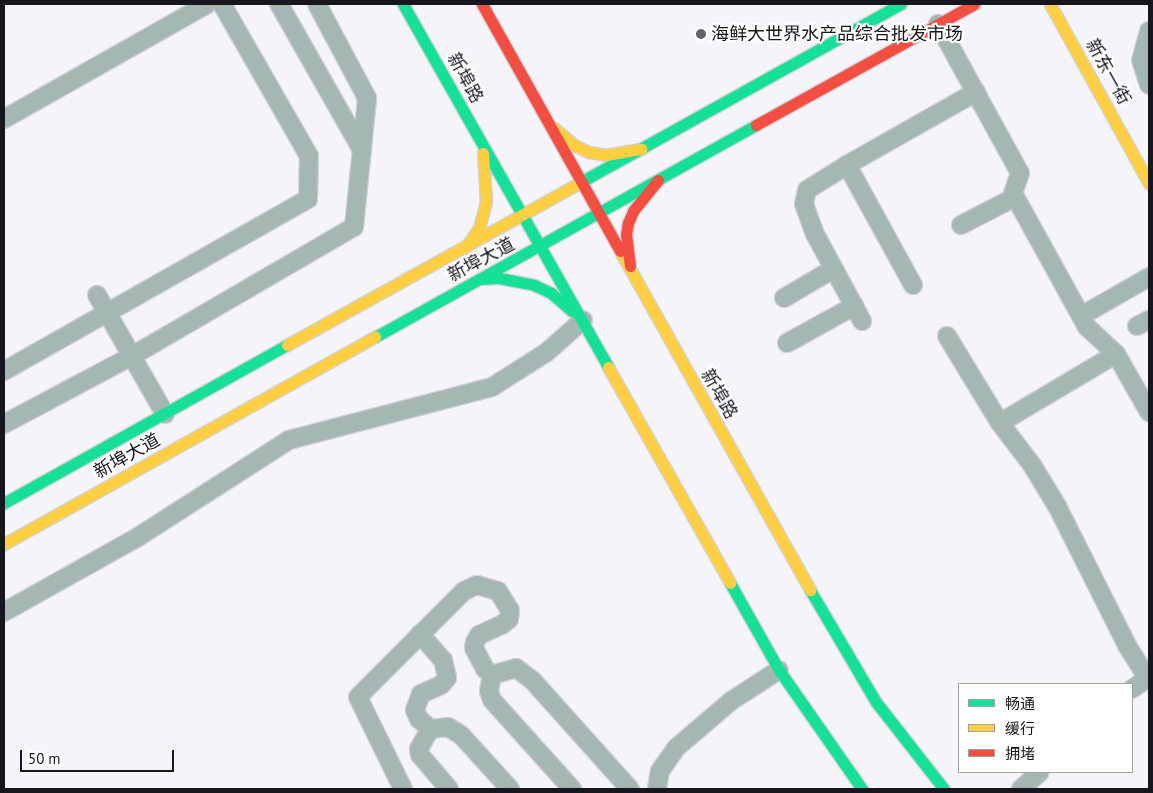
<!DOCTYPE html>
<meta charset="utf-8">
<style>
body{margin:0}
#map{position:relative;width:1153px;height:793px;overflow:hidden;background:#f5f4f9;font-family:"PT Sans","Noto Sans SC",sans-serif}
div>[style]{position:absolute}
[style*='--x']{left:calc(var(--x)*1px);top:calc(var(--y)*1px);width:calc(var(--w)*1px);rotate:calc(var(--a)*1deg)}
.roads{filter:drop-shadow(1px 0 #d2d1d5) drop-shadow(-1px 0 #d2d1d5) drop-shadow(0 1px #d2d1d5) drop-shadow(0 -1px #d2d1d5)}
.street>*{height:18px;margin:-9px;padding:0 9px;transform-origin:9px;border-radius:9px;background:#a5b7b2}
.fast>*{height:11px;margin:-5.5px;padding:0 5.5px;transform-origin:5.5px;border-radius:5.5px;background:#16e098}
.slow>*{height:11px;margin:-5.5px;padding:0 5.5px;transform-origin:5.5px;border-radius:5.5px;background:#ffcf43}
.jam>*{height:11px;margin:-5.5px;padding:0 5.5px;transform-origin:5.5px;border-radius:5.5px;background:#f24e42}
.dots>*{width:14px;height:14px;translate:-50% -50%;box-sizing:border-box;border:2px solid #fff;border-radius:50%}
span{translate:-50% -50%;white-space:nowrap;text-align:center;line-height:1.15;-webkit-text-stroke:4px #fff;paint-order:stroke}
.poi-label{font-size:18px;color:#17151d}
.left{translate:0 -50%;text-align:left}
.street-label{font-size:18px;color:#17151d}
.frame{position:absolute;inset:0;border:5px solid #17151d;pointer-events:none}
.legend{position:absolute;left:958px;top:683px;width:175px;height:90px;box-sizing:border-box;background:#fff;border:1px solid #a2a1a5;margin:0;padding:6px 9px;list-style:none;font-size:15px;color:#17151d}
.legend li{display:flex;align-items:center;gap:10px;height:25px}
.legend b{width:25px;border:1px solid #a2a1a5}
.scale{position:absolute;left:20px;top:750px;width:154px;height:22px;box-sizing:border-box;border:2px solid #17151d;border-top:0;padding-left:6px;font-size:15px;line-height:18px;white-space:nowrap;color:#17151d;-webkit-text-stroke:4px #fff;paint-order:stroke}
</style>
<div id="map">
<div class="roads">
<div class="street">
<div style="--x:279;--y:4;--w:168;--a:60.4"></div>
<div style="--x:938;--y:24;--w:170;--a:61.2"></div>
<div style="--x:1020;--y:173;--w:21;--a:109"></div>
<div style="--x:1013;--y:193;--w:153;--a:61.1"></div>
<div style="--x:1087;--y:327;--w:40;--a:43"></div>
<div style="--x:1149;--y:31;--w:30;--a:105"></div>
<div style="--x:1141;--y:60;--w:26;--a:72"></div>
<div style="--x:4;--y:119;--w:233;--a:-29.5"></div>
<div style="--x:847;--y:165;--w:47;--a:148"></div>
<div style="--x:807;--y:190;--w:14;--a:102"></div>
<div style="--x:804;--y:204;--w:32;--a:70"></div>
<div style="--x:815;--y:234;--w:99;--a:61.6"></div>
<div style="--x:961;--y:225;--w:61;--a:-27.4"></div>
<div style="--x:913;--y:285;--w:137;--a:-118.8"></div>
<div style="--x:847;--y:165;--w:148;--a:-29.5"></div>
<div style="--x:97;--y:295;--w:137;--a:60.3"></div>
<div style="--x:784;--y:298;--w:57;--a:-30.6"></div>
<div style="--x:1081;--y:316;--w:78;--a:-29.8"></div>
<div style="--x:1137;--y:326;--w:13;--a:-27"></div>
<div style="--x:947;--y:336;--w:102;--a:58.7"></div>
<div style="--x:787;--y:343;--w:77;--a:-28.9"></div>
<div style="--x:4;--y:371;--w:349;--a:-29.5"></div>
<div style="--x:308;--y:199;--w:43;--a:-88.7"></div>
<div style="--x:309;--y:156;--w:175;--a:-119.8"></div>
<div style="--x:1149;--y:412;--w:67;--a:-119.6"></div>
<div style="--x:1116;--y:354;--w:135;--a:149.3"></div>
<div style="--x:1000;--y:423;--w:53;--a:52.7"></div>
<div style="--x:1032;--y:465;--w:48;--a:58.6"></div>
<div style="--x:1057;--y:506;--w:158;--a:63.3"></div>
<div style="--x:1128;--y:647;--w:39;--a:58"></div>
<div style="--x:4;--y:424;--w:145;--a:-28"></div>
<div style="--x:132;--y:356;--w:257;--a:-30.2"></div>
<div style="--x:354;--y:227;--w:130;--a:-84.2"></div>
<div style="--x:367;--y:98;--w:106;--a:-118"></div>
<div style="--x:4;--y:612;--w:154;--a:-29.2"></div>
<div style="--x:138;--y:537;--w:179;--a:-32.7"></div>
<div style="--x:289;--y:440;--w:210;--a:-14.6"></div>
<div style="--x:492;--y:387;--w:65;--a:-32.5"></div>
<div style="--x:547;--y:352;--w:48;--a:-41.6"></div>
<div style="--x:420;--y:634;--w:35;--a:49"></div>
<div style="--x:443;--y:660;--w:18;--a:77"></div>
<div style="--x:447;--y:678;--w:9;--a:131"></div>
<div style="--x:441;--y:685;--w:22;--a:156"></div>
<div style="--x:421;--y:694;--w:17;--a:111"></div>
<div style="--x:415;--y:710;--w:10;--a:66"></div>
<div style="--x:419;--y:719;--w:15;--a:42"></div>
<div style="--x:430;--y:729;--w:18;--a:-6"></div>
<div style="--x:448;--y:727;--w:15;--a:32"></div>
<div style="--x:461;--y:735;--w:73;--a:47.8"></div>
<div style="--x:492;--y:675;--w:16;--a:101"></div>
<div style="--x:489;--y:691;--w:9;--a:72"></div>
<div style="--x:492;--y:700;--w:120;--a:48"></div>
<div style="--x:1132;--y:689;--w:19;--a:-35"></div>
<div style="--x:430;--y:729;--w:23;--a:119"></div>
<div style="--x:419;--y:749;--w:6;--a:81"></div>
<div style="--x:420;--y:755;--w:45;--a:49.5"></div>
<div style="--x:403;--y:789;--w:102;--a:-116.1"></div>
<div style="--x:358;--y:697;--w:150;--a:-45"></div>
<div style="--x:464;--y:591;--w:14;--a:-25"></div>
<div style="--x:477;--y:585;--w:22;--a:16"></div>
<div style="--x:498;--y:591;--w:22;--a:58"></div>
<div style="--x:510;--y:610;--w:9;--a:96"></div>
<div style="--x:509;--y:619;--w:8;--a:140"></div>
<div style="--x:503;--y:624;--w:26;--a:155"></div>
<div style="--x:479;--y:635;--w:8;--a:120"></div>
<div style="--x:475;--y:642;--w:6;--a:99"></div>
<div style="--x:474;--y:648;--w:24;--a:62"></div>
<div style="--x:485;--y:669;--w:9;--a:41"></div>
<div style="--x:492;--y:675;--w:25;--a:-16"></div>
<div style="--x:516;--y:668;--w:21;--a:37"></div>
<div style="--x:533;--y:681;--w:145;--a:48.1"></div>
<div style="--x:657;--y:789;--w:18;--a:-81"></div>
<div style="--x:660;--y:771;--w:28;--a:-55"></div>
<div style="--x:676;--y:748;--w:72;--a:-40.5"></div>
<div style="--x:731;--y:701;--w:57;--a:-32.9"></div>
<div style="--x:1021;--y:789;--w:25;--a:-42"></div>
</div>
<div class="fast">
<div style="--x:403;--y:4;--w:417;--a:60.5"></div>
<div style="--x:579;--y:183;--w:368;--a:-29.1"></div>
<div style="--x:480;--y:279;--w:19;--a:-3"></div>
<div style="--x:499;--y:278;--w:36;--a:11"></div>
<div style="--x:534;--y:285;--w:19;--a:25"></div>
<div style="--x:551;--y:293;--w:28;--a:41"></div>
<div style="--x:375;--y:337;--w:436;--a:-29.1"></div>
<div style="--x:4;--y:503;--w:324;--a:-29.2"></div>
<div style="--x:730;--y:583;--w:100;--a:60.6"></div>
<div style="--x:779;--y:670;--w:145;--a:55.1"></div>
<div style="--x:810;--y:590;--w:130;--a:59.5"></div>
<div style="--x:876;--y:702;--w:110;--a:52"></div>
</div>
<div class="slow">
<div style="--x:1050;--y:4;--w:205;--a:61.1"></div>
<div style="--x:554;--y:128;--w:26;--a:40"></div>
<div style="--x:574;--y:145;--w:17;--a:25"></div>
<div style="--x:589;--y:152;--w:17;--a:10"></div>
<div style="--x:606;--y:155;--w:36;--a:-10"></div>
<div style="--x:465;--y:248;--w:24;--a:-55"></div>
<div style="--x:479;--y:228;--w:27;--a:-75"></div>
<div style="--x:486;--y:202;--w:49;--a:-93.5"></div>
<div style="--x:620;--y:251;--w:389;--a:60.7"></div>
<div style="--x:287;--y:345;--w:334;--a:-29"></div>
<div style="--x:608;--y:367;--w:248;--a:60.5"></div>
<div style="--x:4;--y:544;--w:425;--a:-29.2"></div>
</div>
<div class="jam">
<div style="--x:482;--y:4;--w:283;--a:60.8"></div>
<div style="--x:756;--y:125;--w:249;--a:-29"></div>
<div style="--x:630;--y:266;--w:31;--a:-97"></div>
<div style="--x:626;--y:235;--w:12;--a:-81"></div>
<div style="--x:628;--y:223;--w:13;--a:-67"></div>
<div style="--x:633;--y:211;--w:40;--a:-51"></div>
</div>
</div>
<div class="dots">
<div style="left:701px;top:34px;background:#65636a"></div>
</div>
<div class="poi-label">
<span class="left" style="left:711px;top:34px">海鲜大世界水产品综合批发市场</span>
</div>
<div class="street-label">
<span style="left:1108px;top:72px;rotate:61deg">新东一街</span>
<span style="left:465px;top:78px;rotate:61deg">新埠路</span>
<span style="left:481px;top:260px;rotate:-28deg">新埠大道</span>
<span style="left:719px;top:394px;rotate:60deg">新埠路</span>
<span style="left:127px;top:456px;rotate:-29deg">新埠大道</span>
</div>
<div class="frame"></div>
<ul class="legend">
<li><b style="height:6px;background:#16e098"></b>畅通</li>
<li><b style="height:6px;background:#ffcf43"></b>缓行</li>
<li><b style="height:6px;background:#f24e42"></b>拥堵</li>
</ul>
<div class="scale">50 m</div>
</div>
